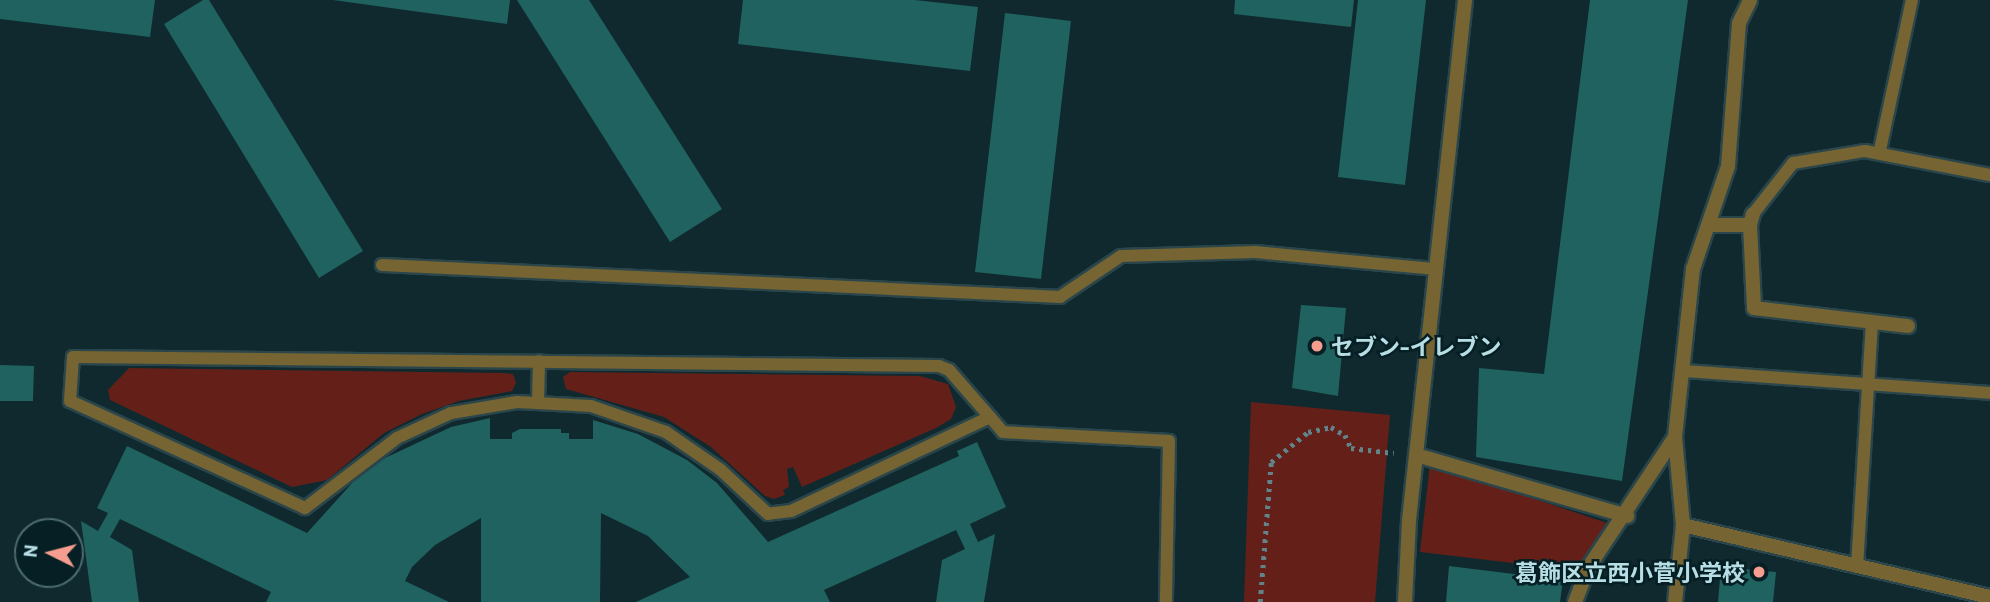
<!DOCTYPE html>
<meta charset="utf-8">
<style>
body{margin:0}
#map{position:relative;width:1990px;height:602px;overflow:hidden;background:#0f292e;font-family:Barlow,"Noto Sans JP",sans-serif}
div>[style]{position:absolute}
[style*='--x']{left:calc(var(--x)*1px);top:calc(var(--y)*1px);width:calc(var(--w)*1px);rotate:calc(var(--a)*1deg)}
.green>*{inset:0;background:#642018}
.building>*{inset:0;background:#1f625f}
.path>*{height:4.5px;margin-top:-2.25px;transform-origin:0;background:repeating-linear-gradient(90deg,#628389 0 3.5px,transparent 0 8.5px)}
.roads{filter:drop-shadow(2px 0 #2a464b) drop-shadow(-2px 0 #2a464b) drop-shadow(0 2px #2a464b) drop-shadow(0 -2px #2a464b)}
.service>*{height:12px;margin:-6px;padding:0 6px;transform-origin:6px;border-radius:6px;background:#766432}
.minor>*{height:14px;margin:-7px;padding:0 7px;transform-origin:7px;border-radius:7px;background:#766432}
.dots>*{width:19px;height:19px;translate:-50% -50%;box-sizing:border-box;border:4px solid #051f24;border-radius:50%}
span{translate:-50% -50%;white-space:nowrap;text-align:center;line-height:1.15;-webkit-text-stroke:5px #051f24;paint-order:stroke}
.poi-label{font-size:23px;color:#b7dee5;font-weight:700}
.left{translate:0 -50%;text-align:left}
.right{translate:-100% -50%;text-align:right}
.north{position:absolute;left:14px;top:518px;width:70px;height:70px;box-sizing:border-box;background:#051f24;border:2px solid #4c6b71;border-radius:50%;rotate:276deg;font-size:19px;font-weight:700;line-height:28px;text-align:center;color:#b7dee5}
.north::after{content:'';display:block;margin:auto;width:24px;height:32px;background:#f59d8e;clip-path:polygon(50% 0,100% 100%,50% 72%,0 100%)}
</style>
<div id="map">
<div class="green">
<div style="clip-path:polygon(129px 368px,503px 373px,513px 374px,516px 383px,512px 391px,459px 401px,422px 414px,384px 433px,327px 480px,292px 487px,110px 400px,108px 390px)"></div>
<div style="clip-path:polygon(570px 372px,920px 376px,948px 384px,956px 407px,951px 419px,936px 428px,802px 487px,793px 467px,787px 469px,789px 487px,783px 490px,785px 495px,774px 499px,765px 496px,711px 447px,664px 417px,566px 389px,563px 377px)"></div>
<div style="clip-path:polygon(1251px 402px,1390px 415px,1375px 602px,1244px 602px)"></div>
<div style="clip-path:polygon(1430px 464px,1607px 523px,1581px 571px,1420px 552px)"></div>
</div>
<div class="building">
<div style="clip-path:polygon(0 0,155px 0,150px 37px,0 19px)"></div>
<div style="clip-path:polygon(203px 0,209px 0,363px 251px,319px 278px,164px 24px)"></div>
<div style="clip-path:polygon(333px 0,510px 0,507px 24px)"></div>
<div style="clip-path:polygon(517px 0,589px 0,722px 209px,670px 242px)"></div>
<div style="clip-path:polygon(743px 0,915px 0,978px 7px,970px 71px,738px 44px)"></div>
<div style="clip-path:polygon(1235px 0,1354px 0,1351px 27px,1234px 14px)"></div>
<div style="clip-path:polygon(1358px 0,1426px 0,1405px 185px,1338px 177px)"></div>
<div style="clip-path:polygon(1590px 0,1688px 0,1622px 481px,1476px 457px,1479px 368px,1544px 374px)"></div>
<div style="clip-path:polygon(1005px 13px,1071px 21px,1041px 279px,975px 272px)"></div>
<div style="clip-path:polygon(1301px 305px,1346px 308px,1338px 396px,1292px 388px)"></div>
<div style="clip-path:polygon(0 365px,34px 366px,33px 401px,0 401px)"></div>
<div style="clip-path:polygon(490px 418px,490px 439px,512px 439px,512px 433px,520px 429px,561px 429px,561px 433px,569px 433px,569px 439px,593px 439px,593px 420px,638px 434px,687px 460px,717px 483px,768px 542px,959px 456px,957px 451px,977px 442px,1006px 507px,970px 524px,978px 542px,995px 534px,984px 602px,936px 602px,942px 560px,965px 549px,956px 530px,824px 590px,830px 602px,636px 602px,690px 577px,648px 536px,601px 513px,600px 602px,481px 602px,481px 518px,435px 545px,412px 567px,405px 581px,449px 602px,266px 602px,271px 592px,120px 519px,110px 537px,132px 550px,139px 602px,92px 602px,81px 521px,98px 531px,108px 513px,97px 508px,127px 446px,307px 533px,354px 481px,385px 458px,451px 427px)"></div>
<div style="clip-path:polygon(1449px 566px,1563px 580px,1560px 602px,1446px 602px)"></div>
<div style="clip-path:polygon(1721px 567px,1776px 572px,1773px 602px,1718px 602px)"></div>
</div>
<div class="path">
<div style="--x:1260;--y:602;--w:140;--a:-85.5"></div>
<div style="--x:1271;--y:462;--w:48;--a:-39"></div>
<div style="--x:1308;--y:432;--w:24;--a:-12"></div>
<div style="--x:1331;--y:427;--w:16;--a:30"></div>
<div style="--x:1345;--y:435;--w:14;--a:65"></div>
<div style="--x:1351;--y:448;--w:43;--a:6.6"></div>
</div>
<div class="roads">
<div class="service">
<div style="--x:1880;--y:150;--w:153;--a:-78"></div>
<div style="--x:1753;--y:214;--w:65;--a:-51.9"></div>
<div style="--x:1793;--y:163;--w:73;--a:-9.5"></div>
<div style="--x:1865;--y:151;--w:127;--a:10.9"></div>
<div style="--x:382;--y:265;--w:679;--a:2.7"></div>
<div style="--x:1060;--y:297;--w:73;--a:-33.9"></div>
<div style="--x:1121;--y:256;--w:134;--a:-1.7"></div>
<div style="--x:1255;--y:252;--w:182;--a:5.4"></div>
<div style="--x:1684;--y:371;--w:307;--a:4.1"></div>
<div style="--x:538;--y:403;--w:42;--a:-88.6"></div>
<div style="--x:990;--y:417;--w:220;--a:154.7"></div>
<div style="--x:791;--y:511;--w:23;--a:173"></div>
<div style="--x:768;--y:514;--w:64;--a:-136.9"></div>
<div style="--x:721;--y:470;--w:67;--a:-145.4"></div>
<div style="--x:666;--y:432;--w:79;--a:-160.9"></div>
<div style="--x:591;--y:406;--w:74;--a:-176.9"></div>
<div style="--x:517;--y:402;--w:67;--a:170.5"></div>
<div style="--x:451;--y:413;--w:60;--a:155.2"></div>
<div style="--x:397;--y:438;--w:116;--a:142.7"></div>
<div style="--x:305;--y:508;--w:258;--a:-155.5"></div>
<div style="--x:70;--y:401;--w:44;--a:-86.1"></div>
<div style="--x:73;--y:357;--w:866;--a:0.6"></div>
<div style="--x:939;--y:366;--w:11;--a:22"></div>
<div style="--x:949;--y:370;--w:62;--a:48.9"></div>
<div style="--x:990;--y:417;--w:20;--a:49"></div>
<div style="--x:1003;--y:432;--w:166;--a:3.1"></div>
<div style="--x:1169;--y:441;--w:161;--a:91.1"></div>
<div style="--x:1857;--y:567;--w:244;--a:-86.5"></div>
</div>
<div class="minor">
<div style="--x:1710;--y:225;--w:40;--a:0"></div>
<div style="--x:1750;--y:225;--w:11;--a:-75"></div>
<div style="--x:1750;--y:225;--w:83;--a:87.2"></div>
<div style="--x:1754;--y:308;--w:155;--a:6.7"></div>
<div style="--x:1416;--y:455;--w:220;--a:16.1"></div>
<div style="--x:1683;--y:525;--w:315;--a:13.2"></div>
<div style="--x:1405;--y:602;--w:82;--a:-87.2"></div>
<div style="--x:1409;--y:520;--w:523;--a:-83.85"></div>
<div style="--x:1575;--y:602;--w:36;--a:-69"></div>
<div style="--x:1588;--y:568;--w:157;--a:-56.4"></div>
<div style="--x:1675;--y:602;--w:77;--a:-84.1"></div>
<div style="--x:1683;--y:525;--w:88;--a:-95.2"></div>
<div style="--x:1675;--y:437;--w:169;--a:-83.9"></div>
<div style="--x:1693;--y:269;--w:109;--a:-71.2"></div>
<div style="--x:1728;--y:166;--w:143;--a:-85.6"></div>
<div style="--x:1739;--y:23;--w:25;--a:-64"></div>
</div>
</div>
<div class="dots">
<div style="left:1317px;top:346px;background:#f59d8e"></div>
<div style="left:1759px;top:572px;background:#f59d8e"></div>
</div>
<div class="poi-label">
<span class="left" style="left:1331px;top:346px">セブン-イレブン</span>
<span class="right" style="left:1745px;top:572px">葛飾区立西小菅小学校</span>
</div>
<div class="north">N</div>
</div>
